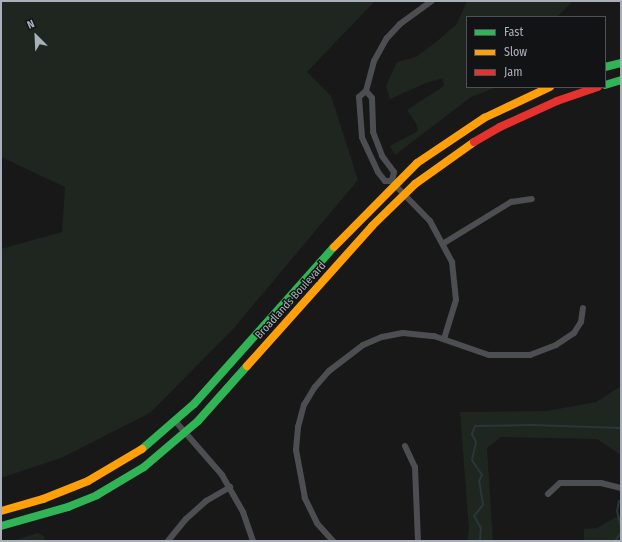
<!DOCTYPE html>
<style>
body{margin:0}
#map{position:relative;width:622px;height:542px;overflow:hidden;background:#181819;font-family:"Fira Sans Condensed",sans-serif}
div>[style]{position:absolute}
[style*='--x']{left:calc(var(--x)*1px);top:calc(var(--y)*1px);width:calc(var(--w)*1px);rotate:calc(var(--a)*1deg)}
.green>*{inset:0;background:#1e261f}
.stream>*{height:2px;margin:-1px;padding:0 1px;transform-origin:1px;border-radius:1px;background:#2b363b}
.street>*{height:6px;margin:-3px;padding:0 3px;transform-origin:3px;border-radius:3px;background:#4c4e52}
.fast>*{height:8px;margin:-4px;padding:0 4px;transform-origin:4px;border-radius:4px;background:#30b455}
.slow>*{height:8px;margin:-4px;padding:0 4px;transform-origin:4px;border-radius:4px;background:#ff9f0a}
.jam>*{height:8px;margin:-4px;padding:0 4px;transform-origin:4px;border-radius:4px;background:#e5322d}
span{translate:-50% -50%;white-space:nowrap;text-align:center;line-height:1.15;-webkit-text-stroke:3px #121315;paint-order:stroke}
.street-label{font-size:11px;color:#aab0ba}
.frame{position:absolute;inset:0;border:2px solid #aab0ba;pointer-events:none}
.legend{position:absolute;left:466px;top:16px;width:140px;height:72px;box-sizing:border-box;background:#121315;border:1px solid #4f5257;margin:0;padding:5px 7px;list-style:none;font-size:12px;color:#aab0ba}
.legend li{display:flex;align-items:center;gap:8px;height:20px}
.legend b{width:20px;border:1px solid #4f5257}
.north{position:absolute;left:16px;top:16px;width:40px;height:40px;-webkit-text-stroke:3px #121315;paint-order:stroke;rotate:336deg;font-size:11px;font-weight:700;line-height:16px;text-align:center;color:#aab0ba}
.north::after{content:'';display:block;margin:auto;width:14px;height:18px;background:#aab0ba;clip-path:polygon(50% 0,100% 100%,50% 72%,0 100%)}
</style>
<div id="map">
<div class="green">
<div style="clip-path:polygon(1px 1px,375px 1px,307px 72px,331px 96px,358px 180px,233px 329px,150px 413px,61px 458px,1px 478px,1px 249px,62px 232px,65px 187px,1px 157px)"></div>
<div style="clip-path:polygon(467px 1px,573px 1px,557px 17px,467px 17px,467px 87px,497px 87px,471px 97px,395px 155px,390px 146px,418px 131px,416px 123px,407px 110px,444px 86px,443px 78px,426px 83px,390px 99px,386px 86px,397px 62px,416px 57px,436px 42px,457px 24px)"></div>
<div style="clip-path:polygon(621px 386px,621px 455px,597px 439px,501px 437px,487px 448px,493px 541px,467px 541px,469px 529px,460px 412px,547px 411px,596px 402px)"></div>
<div style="clip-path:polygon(621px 514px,621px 541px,584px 541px,584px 529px,597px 528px)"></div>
<div style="clip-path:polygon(38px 533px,44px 536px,45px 541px,12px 541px)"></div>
</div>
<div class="stream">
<div style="--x:619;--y:501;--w:10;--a:101"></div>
<div style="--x:617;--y:511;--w:16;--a:76"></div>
<div style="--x:480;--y:541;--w:13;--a:-86"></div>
<div style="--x:481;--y:528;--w:14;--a:-120"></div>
<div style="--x:474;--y:516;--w:14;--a:-51"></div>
<div style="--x:483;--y:505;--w:24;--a:-99"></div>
<div style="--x:479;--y:481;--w:7;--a:-63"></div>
<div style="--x:482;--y:475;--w:18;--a:-124"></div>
<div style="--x:472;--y:460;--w:18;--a:-77"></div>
<div style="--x:476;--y:442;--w:9;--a:-117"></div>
<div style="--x:472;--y:434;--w:9;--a:-69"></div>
<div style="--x:475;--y:426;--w:57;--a:-1"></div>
<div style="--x:532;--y:425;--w:89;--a:1.9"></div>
<div style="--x:615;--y:541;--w:10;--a:-53"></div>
</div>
<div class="street">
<div style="--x:366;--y:91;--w:9;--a:49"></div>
<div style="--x:372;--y:98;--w:34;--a:88"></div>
<div style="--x:373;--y:132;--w:26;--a:69"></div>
<div style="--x:382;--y:156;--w:20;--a:53"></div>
<div style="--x:394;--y:172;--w:9;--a:103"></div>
<div style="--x:392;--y:181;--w:7;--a:180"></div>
<div style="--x:385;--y:181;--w:11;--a:-128"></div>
<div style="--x:378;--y:172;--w:38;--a:-115"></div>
<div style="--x:362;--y:137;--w:40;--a:-94.3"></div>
<div style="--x:359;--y:97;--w:9;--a:-41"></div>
<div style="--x:366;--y:91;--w:31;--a:-75"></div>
<div style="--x:374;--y:61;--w:26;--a:-61"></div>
<div style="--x:387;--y:38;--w:19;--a:-47"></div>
<div style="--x:400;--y:24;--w:39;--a:-36"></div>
<div style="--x:393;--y:183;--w:53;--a:45.8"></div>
<div style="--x:430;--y:221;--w:47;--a:61.8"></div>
<div style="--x:452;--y:262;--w:38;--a:84"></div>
<div style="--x:456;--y:300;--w:41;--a:107.1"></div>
<div style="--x:444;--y:243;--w:79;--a:-31.5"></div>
<div style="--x:511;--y:202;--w:21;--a:-8"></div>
<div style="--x:176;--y:422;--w:70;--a:49"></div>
<div style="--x:222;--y:475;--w:43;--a:60.4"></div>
<div style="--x:243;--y:512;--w:31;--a:71"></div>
<div style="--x:405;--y:446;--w:23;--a:65"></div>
<div style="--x:415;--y:467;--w:74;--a:87.7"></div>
<div style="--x:548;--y:494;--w:16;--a:-43"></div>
<div style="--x:560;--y:483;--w:41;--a:0"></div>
<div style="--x:601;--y:483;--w:21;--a:14"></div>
<div style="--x:168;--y:541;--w:28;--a:-51"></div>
<div style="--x:186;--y:519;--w:27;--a:-42"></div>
<div style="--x:206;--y:501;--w:28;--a:-30"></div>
<div style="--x:333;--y:541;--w:24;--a:-132"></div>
<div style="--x:317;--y:523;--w:28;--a:-116"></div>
<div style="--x:305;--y:498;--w:49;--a:-100.6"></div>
<div style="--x:296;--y:450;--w:23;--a:-85"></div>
<div style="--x:298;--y:427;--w:23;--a:-75"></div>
<div style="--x:304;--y:405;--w:21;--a:-59"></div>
<div style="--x:315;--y:387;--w:21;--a:-49"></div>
<div style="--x:329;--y:371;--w:43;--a:-37.4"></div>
<div style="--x:363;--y:345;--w:21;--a:-23"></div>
<div style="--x:382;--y:337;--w:21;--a:-11"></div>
<div style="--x:403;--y:333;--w:31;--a:6"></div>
<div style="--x:434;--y:336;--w:58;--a:19.1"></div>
<div style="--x:489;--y:355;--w:41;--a:0"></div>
<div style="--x:530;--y:355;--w:28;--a:-21"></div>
<div style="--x:556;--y:345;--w:22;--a:-34"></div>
<div style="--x:574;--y:333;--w:13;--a:-58"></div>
<div style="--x:581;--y:322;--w:14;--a:-82"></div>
</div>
<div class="fast">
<div style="--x:605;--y:67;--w:16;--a:-14"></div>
<div style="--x:605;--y:85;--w:17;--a:-17"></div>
<div style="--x:142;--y:449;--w:69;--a:-40.9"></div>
<div style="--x:194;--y:404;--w:210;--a:-48.3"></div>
<div style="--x:1;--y:526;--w:70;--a:-15.8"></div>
<div style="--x:68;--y:507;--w:31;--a:-22"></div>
<div style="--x:97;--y:495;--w:55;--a:-30.8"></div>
<div style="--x:144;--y:467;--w:71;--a:-40.4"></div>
<div style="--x:198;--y:421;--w:74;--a:-48.3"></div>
</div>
<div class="slow">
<div style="--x:334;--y:247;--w:118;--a:-45.3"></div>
<div style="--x:417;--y:163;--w:81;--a:-33.9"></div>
<div style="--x:484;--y:118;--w:73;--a:-25.2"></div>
<div style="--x:247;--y:366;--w:188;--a:-48.2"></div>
<div style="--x:372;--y:226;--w:60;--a:-44.3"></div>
<div style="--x:415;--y:184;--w:72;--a:-35.4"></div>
<div style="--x:1;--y:511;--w:44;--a:-15.9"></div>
<div style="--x:43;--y:499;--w:48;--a:-21.8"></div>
<div style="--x:88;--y:481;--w:63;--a:-30.7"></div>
</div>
<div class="jam">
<div style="--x:474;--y:142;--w:30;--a:-30"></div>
<div style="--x:500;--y:127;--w:63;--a:-24.5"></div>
<div style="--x:557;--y:101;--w:43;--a:-18.9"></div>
</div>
<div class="street-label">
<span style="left:291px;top:301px;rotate:-48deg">Broadlands Boulevard</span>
</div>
<div class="frame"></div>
<ul class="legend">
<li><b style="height:5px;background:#30b455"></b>Fast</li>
<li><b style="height:5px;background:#ff9f0a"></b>Slow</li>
<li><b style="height:5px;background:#e5322d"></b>Jam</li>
</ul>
<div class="north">N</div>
</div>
